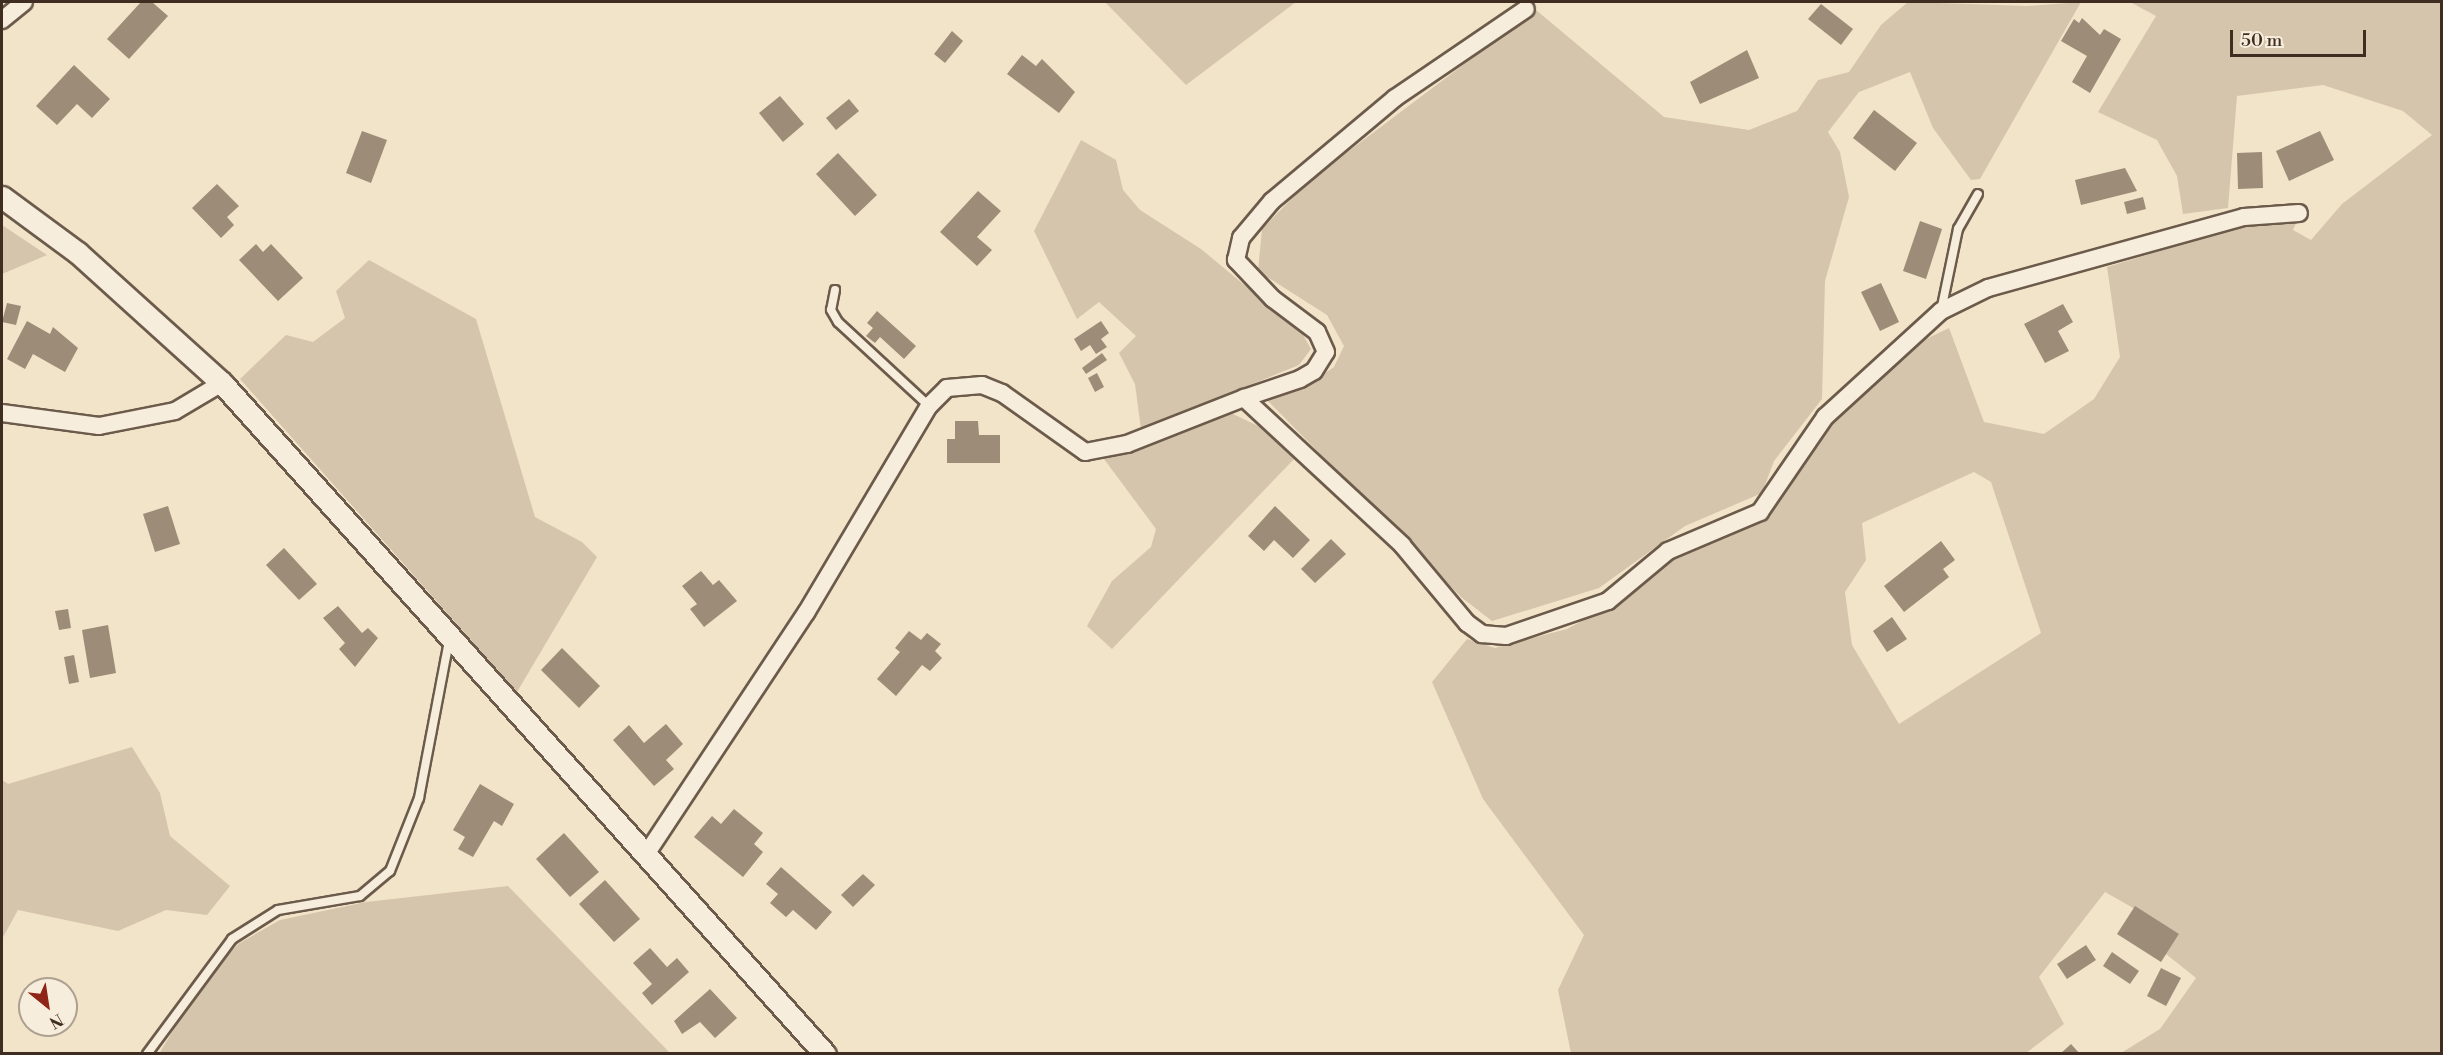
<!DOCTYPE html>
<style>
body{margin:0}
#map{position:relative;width:2443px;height:1055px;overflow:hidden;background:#f2e4c9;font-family:"Libre Bodoni",serif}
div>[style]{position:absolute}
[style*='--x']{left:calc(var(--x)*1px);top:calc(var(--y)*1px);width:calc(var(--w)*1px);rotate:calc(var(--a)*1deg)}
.green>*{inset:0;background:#d4c5ac}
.building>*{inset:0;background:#9c8c78}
.roads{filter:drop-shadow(2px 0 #6c5b4b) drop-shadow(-2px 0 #6c5b4b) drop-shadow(0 2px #6c5b4b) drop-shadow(0 -2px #6c5b4b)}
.service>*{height:8px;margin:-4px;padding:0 4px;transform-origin:4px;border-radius:4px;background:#f7eddc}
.minor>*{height:16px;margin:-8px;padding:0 8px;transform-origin:8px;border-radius:8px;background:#f7eddc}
.tertiary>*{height:21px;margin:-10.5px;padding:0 10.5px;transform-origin:10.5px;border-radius:10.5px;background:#f7eddc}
span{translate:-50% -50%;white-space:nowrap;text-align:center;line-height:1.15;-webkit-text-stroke:4.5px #f7eddc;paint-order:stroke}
.frame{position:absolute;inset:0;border:3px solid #3f2d21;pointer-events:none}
.north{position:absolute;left:18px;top:977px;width:60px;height:60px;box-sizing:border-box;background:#f7eddc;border:2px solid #ada091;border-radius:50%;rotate:150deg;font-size:16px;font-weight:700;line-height:24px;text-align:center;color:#3f2d21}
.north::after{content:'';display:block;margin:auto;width:21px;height:27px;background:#8f2418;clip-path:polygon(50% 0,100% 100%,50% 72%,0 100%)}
.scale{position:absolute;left:2230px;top:30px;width:136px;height:27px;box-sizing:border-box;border:3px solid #3f2d21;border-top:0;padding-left:8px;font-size:18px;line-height:21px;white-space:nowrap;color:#3f2d21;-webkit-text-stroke:4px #f7eddc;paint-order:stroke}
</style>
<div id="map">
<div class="green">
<div style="clip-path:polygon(1105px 2px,1296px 2px,1186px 85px)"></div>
<div style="clip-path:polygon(1908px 2px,2027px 6px,2081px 2px,1980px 179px,1971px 180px,1933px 128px,1910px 72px,1859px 92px,1828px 132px,1840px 152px,1849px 197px,1825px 281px,1822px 399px,1774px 461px,1762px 493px,1685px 526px,1599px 588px,1492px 621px,1461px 597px,1267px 400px,1304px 387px,1334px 367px,1344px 346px,1327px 315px,1258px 271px,1262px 229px,1309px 181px,1536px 10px,1664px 117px,1749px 130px,1797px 111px,1818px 80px,1849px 72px,1881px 25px)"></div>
<div style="clip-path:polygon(evenodd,2130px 2px,2441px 2px,2441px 1053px,2121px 1053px,2160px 1029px,2196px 978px,2166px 954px,2179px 934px,2105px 892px,2039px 977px,2064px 1024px,2026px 1053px,1571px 1053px,1558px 990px,1584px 935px,1483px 799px,1432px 682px,1467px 639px,1495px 648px,1567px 629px,1608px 607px,1680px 550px,1758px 519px,1839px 413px,1924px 340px,1949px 328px,1984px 422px,2044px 434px,2094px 399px,2120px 357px,2107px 267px,2246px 225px,2296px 223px,2293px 230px,2311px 240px,2342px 204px,2432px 135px,2403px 111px,2323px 85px,2237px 96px,2228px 208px,2183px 214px,2177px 176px,2157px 140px,2098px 112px,2156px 16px,2130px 2px,1974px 472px,1991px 482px,2041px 633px,1899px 724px,1852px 645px,1845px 592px,1866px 560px,1862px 523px,1974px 472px)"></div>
<div style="clip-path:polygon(1081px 140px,1116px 160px,1123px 190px,1140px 210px,1201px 249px,1302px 333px,1311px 349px,1299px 365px,1141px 429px,1135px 384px,1119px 353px,1136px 336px,1099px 302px,1077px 319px,1034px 231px)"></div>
<div style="clip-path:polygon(2px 225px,47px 255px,2px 274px)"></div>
<div style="clip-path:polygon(369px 260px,476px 319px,535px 517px,582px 542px,597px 557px,517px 692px,240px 379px,286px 335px,313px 342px,345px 318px,336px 291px)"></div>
<div style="clip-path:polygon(1227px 411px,1260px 427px,1294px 459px,1112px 649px,1087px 626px,1112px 581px,1151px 547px,1156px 529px,1104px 459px)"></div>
<div style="clip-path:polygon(132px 747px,160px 793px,170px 836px,230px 886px,207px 915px,166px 910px,118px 931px,18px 910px,2px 939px,2px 780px,8px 784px)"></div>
<div style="clip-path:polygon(508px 886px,670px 1053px,159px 1054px,204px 978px,238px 944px,280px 920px,366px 902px)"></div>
</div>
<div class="building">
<div style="clip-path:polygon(141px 2px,152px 2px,168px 16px,129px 59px,107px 39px)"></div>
<div style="clip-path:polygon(1821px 4px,1853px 29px,1841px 45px,1808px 19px)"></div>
<div style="clip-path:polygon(2082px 18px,2100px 35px,2104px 29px,2121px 39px,2090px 93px,2072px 82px,2087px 56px,2061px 41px,2074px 19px,2079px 23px)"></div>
<div style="clip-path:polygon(952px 31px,963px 41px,945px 63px,934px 54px)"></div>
<div style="clip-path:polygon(1747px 50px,1759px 78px,1700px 104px,1690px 82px)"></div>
<div style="clip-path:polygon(1022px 55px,1036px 66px,1042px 59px,1075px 92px,1059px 113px,1007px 74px)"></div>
<div style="clip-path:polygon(74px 65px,110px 99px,92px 118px,77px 104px,57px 125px,36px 106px)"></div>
<div style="clip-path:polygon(780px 96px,804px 124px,783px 142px,759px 113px)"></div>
<div style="clip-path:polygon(849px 99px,859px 111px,836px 130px,826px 118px)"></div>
<div style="clip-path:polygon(1874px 110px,1917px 143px,1895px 171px,1853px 138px)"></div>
<div style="clip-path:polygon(362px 131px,387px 140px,371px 183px,346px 173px)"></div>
<div style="clip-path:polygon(2320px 131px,2334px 160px,2289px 181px,2276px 151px)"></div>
<div style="clip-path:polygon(2262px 152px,2263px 188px,2238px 189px,2237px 153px)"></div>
<div style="clip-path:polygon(838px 153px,877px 195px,855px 216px,816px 174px)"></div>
<div style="clip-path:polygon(2125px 168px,2137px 191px,2081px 205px,2075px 180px)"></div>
<div style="clip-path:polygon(217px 184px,239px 206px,227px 217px,234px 225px,221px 238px,192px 208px)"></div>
<div style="clip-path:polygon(978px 191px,1001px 211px,977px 237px,992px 250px,977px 266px,940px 232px)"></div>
<div style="clip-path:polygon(2143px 197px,2146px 209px,2127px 214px,2124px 202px)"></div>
<div style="clip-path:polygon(1920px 221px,1942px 229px,1926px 279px,1903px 271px)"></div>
<div style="clip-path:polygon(256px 244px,263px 252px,271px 244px,303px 278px,278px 301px,239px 260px)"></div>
<div style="clip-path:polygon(1881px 283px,1899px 322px,1880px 331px,1861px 292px)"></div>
<div style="clip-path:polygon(7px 303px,21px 306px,16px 325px,2px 322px)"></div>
<div style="clip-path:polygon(2063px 304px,2073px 322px,2058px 331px,2069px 351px,2045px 363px,2024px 324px)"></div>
<div style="clip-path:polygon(877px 311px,916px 346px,904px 359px,880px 337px,875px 343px,866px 336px,873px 328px,867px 323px)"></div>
<div style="clip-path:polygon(27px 321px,50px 334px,53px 327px,78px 348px,65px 372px,33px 354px,25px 369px,7px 359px)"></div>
<div style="clip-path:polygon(1101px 321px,1109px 333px,1101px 339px,1107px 347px,1096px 354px,1090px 345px,1081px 351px,1074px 339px)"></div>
<div style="clip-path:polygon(1102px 353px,1107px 360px,1086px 374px,1082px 368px)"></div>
<div style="clip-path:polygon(1097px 373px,1104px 387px,1095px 392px,1088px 378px)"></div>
<div style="clip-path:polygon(955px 421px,978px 421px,979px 435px,1000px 435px,1000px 463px,947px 463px,947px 439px,955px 439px)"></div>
<div style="clip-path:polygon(168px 506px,180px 544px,155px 552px,143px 514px)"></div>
<div style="clip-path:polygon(1275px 506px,1310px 540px,1293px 558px,1274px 540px,1264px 551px,1248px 536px)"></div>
<div style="clip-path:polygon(1331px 539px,1346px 554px,1315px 583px,1301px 569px)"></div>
<div style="clip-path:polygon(1941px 541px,1955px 560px,1943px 569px,1949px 577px,1904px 612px,1884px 586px)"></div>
<div style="clip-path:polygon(284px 548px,317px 584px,299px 600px,266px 565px)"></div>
<div style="clip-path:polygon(701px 571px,713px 585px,719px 580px,737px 601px,704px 627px,690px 609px,697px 604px,682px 586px)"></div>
<div style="clip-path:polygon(338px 606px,362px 633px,368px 628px,378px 638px,355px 667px,339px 649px,345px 643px,323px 618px)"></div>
<div style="clip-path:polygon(68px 609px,71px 628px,59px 630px,55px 611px)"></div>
<div style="clip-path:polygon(1892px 617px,1907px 639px,1887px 652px,1873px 631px)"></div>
<div style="clip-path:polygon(108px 625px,116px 673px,90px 678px,82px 630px)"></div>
<div style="clip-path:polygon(909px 631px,921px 640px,927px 633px,941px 644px,935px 651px,942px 658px,930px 671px,922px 665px,896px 696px,877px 679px,900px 652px,895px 648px)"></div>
<div style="clip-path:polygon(562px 648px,600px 686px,579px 708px,541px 670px)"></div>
<div style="clip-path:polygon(74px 655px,79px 682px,69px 684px,64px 657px)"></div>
<div style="clip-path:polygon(666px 724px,683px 744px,666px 760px,674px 769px,654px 786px,613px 740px,629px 725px,644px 743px)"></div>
<div style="clip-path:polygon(480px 784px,514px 804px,502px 826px,494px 821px,473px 857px,458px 849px,465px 837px,453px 830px)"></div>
<div style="clip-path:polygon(734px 809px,763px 833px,754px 844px,763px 852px,743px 877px,694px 837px,712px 816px,721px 824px)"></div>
<div style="clip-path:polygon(564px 833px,599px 872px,570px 897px,536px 859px)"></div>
<div style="clip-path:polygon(781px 867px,832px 912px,816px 930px,793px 910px,786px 917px,770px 903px,778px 894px,766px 884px)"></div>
<div style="clip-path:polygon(863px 874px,875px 885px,853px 907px,841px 895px)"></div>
<div style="clip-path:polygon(605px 880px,640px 919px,614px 942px,579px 904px)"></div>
<div style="clip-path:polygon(2135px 906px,2179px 934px,2161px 962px,2117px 934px)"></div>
<div style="clip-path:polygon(2086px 945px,2096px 960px,2067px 979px,2057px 964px)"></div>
<div style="clip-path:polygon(650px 948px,667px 967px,677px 958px,689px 972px,652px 1005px,642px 993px,652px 984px,633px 963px)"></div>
<div style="clip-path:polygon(2112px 952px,2139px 971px,2130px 984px,2103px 966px)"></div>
<div style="clip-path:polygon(2161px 968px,2181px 978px,2166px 1006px,2147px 996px)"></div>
<div style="clip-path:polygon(710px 989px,737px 1018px,715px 1038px,700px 1022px,682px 1034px,674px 1021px)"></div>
<div style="clip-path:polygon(2071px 1044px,2080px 1054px,2060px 1054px)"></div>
</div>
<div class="roads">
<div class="service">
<div style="--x:835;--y:290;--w:20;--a:101"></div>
<div style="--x:831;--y:310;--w:14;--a:60"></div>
<div style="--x:838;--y:322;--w:124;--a:42.7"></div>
<div style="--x:1941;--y:311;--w:84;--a:-78.3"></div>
<div style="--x:1958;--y:229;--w:40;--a:-60.3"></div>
<div style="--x:147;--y:1054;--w:143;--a:-53.5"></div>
<div style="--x:232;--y:939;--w:54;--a:-32.2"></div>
<div style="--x:278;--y:910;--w:83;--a:-9.7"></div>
<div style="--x:360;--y:896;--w:39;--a:-40"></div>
<div style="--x:390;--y:871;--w:79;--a:-68.3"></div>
<div style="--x:419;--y:798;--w:160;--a:-79.2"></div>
</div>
<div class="minor">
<div style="--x:2;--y:20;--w:28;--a:-39"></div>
<div style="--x:1244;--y:398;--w:59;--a:-18.7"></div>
<div style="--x:1300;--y:379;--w:16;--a:-30"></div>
<div style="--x:1314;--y:371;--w:22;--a:-58"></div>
<div style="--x:1326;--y:352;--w:22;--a:-114"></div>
<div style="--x:1317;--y:332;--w:55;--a:-143.1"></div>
<div style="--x:1273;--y:299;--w:54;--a:-133.5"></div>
<div style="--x:1236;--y:260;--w:23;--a:-77"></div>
<div style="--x:1241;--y:238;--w:48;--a:-50"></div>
<div style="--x:1272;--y:201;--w:160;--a:-39.9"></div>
<div style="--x:1395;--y:98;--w:158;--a:-34.2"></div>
<div style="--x:2;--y:413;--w:98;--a:7.6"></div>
<div style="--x:99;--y:426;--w:77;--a:-11.2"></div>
<div style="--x:175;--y:411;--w:55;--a:-30.8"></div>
<div style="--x:647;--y:853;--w:288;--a:-56.5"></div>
<div style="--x:806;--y:613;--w:241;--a:-59.3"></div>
<div style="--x:929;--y:406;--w:25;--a:-45"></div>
<div style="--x:947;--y:388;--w:35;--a:-5"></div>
<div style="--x:982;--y:385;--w:22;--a:22"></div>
<div style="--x:1002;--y:393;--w:102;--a:35.4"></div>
<div style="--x:1085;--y:452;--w:43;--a:-10.8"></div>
<div style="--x:1127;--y:444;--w:126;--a:-21.5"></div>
<div style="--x:1244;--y:398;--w:216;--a:42.9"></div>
<div style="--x:1402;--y:545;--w:102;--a:50.2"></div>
<div style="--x:1467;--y:623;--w:19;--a:36"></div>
<div style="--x:1482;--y:634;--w:24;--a:5"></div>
<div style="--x:1506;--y:636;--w:108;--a:-18.9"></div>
<div style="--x:1608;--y:601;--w:78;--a:-39.8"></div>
<div style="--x:1668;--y:551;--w:100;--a:-23"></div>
<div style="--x:1760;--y:512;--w:115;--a:-55.6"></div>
<div style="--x:1825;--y:417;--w:157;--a:-42.4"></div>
<div style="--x:1941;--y:311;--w:52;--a:-26.1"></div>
<div style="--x:1988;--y:288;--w:266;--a:-15.5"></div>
<div style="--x:2244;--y:217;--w:55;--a:-4.2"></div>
</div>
<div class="tertiary">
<div style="--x:2;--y:197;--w:94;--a:36.4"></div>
<div style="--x:78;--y:253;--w:194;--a:42.1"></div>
<div style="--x:222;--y:383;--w:902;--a:48.06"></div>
</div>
</div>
<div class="frame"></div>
<div class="north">N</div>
<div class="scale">50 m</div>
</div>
